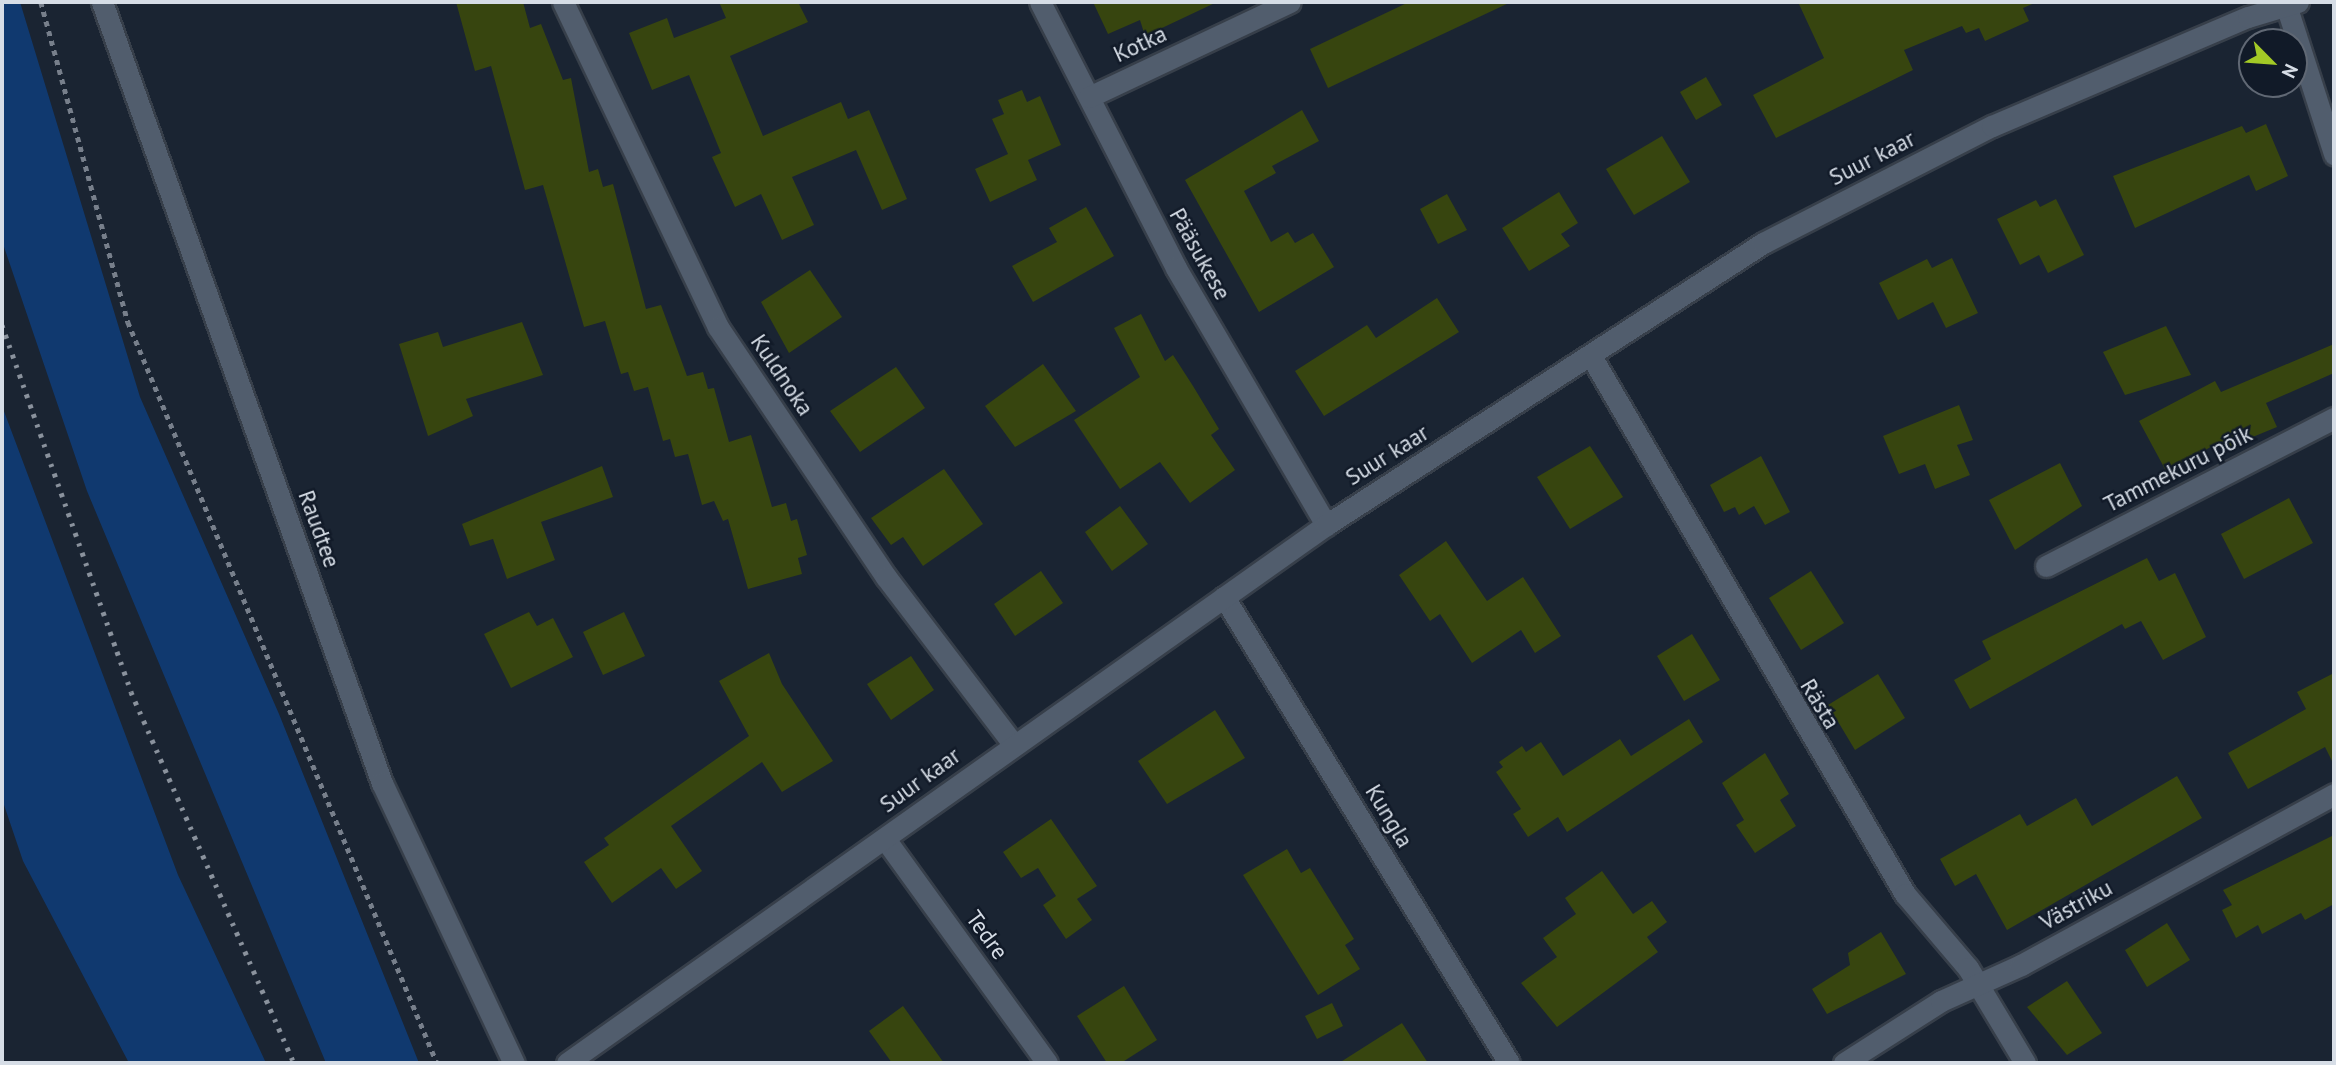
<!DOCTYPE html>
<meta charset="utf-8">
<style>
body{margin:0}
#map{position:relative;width:2336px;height:1065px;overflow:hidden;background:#1a2432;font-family:"PT Sans",sans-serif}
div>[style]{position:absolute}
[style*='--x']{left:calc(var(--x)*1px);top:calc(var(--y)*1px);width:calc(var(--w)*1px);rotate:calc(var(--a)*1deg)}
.green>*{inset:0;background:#10396f}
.building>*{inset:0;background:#37450f}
.path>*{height:4.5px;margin-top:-2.25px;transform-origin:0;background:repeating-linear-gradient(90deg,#777f8b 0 5px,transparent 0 10px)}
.roads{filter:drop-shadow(2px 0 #373f4a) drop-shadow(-2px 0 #373f4a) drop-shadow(0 2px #373f4a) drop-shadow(0 -2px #373f4a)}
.minor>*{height:21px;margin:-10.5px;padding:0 10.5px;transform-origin:10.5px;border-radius:10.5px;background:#515d6d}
.rail>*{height:5px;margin-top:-2.5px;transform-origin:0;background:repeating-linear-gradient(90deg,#8a929d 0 3.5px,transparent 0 10.5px)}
span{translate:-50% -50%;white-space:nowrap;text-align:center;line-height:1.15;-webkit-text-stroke:5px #111a28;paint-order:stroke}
.street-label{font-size:23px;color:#d6dde6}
.frame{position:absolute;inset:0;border:4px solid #d6dde6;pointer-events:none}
.north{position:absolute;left:2238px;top:28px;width:70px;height:70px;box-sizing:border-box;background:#111a28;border:2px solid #606874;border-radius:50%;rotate:115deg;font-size:19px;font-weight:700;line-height:28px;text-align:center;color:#d6dde6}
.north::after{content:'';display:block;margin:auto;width:24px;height:32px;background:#a3c926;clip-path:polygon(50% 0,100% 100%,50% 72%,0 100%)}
</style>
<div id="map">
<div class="green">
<div style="clip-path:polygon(2px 2px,20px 2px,140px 397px,279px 714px,419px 1063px,326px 1063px,87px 491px,2px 241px)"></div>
<div style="clip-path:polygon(2px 406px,178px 875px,266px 1063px,129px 1063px,23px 861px,2px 799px)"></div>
</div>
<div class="building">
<div style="clip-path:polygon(456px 2px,523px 2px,530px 28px,541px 24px,563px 80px,571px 78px,589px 172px,598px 169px,603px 187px,613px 184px,646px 309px,661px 305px,687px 376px,703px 372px,708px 389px,714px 388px,729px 442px,751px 435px,772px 507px,786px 503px,791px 521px,797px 519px,807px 555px,798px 558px,802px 574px,748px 589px,728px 519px,723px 521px,714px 501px,702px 505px,688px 454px,675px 457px,670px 439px,663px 441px,648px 387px,634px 391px,628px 372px,621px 374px,605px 321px,584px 327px,543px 185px,525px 190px,491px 66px,475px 71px)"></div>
<div style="clip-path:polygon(719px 2px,798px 2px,808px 22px,730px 56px,763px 136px,841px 102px,848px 119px,869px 110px,907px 199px,882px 210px,856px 150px,792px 177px,814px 225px,782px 240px,761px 194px,735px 207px,712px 157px,721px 153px,689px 75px,652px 90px,629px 33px,667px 18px,674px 38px,726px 18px)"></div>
<div style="clip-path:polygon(1093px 2px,1217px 2px,1145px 36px,1140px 20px,1108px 34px)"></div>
<div style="clip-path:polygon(1409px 2px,1511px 2px,1328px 88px,1310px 49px)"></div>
<div style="clip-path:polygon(1798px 2px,2037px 2px,2023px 8px,2029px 21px,1985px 41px,1979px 28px,1966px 33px,1962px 26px,1904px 50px,1913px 70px,1776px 138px,1753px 95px,1824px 58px)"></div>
<div style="clip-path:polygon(1706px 77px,1722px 105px,1696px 120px,1680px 92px)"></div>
<div style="clip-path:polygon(1022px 90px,1027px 102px,1040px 96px,1061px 145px,1028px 160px,1037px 180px,990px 202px,975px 169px,1008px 154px,992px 119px,1004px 114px,998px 100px)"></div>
<div style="clip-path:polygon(1302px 110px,1319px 141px,1272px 166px,1276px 173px,1244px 191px,1271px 242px,1288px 232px,1295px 243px,1313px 233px,1334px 267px,1259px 312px,1185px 180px)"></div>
<div style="clip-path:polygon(2266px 124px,2288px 176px,2256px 191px,2249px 175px,2135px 228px,2113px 176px,2242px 126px,2246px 133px)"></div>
<div style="clip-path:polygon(1662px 136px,1690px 182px,1634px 215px,1606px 169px)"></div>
<div style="clip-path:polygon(1559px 192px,1578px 223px,1561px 234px,1570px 246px,1529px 271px,1502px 228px)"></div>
<div style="clip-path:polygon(1447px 194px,1467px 230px,1438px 244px,1420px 209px)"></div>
<div style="clip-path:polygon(2056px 199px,2084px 255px,2048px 273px,2039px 255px,2020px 265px,1997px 219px,2036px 200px,2040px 207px)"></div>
<div style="clip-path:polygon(1086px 207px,1114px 256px,1033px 302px,1012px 266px,1057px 242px,1049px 228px)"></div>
<div style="clip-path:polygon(1952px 258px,1978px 313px,1946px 328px,1933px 302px,1898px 320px,1879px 283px,1927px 259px,1932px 268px)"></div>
<div style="clip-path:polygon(810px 270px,842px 317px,789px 353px,761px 302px)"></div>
<div style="clip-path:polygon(1437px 298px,1459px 332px,1324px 416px,1295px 371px,1367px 325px,1376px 338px)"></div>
<div style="clip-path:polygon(1141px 314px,1165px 361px,1173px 355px,1193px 386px,1219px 429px,1211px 435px,1235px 470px,1190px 503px,1160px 462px,1120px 489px,1074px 420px,1140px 377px,1114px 328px)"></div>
<div style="clip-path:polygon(522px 322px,543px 375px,466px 399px,473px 416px,428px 436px,399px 344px,438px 332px,443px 347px)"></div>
<div style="clip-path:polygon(2166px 326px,2191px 375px,2125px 395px,2103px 352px)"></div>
<div style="clip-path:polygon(2334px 344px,2334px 373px,2266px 403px,2277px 427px,2226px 448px,2222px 441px,2166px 471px,2139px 421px,2215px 381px,2221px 392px)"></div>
<div style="clip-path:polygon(1043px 364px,1076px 411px,1015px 447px,985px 406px)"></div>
<div style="clip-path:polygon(896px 367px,925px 408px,860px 452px,830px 411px)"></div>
<div style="clip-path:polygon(1959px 405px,1973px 440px,1957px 445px,1970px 475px,1935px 489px,1925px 464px,1899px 474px,1883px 436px)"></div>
<div style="clip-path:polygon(1590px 446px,1623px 497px,1570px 529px,1537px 477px)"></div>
<div style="clip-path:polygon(1761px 456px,1790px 512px,1765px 525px,1754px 506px,1739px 515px,1735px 507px,1724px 512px,1710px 485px)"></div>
<div style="clip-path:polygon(2060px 463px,2082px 506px,2015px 550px,1989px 500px)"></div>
<div style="clip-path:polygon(602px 466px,613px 497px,541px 522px,555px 560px,507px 579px,493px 539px,470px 546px,462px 524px)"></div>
<div style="clip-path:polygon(944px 469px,983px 524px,923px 566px,903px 537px,891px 545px,871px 518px)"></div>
<div style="clip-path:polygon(2289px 498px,2313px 543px,2244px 579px,2221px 534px)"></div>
<div style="clip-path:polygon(1120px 506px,1148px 544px,1112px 571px,1085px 532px)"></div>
<div style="clip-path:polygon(1446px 541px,1487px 601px,1523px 577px,1561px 636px,1535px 653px,1521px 630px,1472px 663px,1440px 614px,1430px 621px,1399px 575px)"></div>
<div style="clip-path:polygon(2147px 558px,2159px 581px,2175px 573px,2206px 637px,2163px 660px,2141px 621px,2125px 629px,2122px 624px,1970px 709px,1954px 680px,1991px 659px,1982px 641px)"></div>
<div style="clip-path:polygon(1041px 571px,1063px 603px,1015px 636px,994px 604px)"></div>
<div style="clip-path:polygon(1811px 571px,1844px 623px,1801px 650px,1769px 598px)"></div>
<div style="clip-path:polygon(529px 612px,537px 626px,553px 618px,573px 657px,511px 688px,484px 634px)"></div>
<div style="clip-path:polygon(624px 612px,645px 656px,603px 675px,583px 632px)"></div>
<div style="clip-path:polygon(1692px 634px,1720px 680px,1684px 701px,1657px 656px)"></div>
<div style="clip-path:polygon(769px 653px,782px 684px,833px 761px,782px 792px,762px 762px,671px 826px,702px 871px,676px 889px,661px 868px,612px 903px,584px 862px,609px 845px,604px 838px,749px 736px,719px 681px)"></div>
<div style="clip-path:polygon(911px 656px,934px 690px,891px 720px,867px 684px)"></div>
<div style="clip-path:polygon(2334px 673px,2334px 765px,2325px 747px,2248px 789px,2228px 753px,2306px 709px,2297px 692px)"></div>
<div style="clip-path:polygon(1878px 674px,1905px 718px,1855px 750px,1828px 705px)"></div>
<div style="clip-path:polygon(1215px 710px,1245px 758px,1167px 804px,1138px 761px)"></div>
<div style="clip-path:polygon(1689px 719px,1703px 742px,1567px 832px,1558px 817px,1528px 837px,1513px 814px,1521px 809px,1496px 772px,1503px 767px,1499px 762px,1522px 746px,1526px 752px,1541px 742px,1563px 776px,1620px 739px,1631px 756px)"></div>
<div style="clip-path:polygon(1765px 753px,1789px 794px,1780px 800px,1796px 826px,1755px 853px,1736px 825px,1744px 820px,1722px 783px)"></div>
<div style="clip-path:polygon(2177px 776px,2202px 818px,2007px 930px,1976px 874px,1955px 886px,1940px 859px,2020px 814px,2027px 826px,2076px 798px,2092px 826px)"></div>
<div style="clip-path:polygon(1051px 819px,1097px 886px,1077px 899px,1092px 920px,1066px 939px,1043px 905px,1056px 896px,1038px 868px,1021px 878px,1003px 852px)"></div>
<div style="clip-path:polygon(2334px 835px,2334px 904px,2305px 920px,2301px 913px,2262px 934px,2258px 925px,2236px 938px,2222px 910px,2232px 905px,2223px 890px)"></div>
<div style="clip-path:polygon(1287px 849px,1301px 873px,1310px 868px,1354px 939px,1345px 945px,1360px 969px,1318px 995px,1243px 875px)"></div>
<div style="clip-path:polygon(1602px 871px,1633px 914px,1652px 901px,1667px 922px,1647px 937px,1658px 952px,1557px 1027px,1521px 983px,1557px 957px,1543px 938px,1576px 914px,1565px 898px)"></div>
<div style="clip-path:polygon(2167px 923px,2190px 960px,2147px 987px,2125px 950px)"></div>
<div style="clip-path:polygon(1881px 932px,1906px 974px,1827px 1014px,1812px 989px,1850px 965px,1848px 953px)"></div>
<div style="clip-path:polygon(2067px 981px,2102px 1033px,2067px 1055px,2027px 1007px)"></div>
<div style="clip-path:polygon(1124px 986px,1157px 1040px,1121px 1063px,1107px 1063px,1077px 1016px)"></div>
<div style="clip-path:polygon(1332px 1003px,1343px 1026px,1317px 1039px,1305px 1016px)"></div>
<div style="clip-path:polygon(903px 1006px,944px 1063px,892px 1063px,869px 1031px)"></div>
<div style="clip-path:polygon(1402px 1023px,1428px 1063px,1339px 1063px)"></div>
</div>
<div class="path">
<div style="--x:41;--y:2;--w:332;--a:74.8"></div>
<div style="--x:128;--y:322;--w:803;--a:67.36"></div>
</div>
<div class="roads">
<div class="minor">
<div style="--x:102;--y:2;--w:830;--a:70.28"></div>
<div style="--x:382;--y:783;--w:310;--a:64.8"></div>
<div style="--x:563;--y:2;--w:360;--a:64.5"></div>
<div style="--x:718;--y:327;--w:301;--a:56.1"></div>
<div style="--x:886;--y:577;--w:210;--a:52.7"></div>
<div style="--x:1040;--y:2;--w:299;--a:62.9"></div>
<div style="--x:1176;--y:268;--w:298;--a:59.7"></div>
<div style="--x:2286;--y:5;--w:157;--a:72.1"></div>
<div style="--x:1089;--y:97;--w:222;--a:-25.3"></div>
<div style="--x:1591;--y:356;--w:623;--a:59.73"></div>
<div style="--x:1905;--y:894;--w:97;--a:49.6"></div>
<div style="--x:1968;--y:968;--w:111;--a:59"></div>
<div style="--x:2046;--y:566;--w:324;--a:-27.2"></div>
<div style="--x:1224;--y:597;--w:546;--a:58.55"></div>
<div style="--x:885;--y:839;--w:276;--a:54.1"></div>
<div style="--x:567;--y:1063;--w:930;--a:-35.33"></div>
<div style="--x:1326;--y:525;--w:520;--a:-32.83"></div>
<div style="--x:1763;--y:243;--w:257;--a:-27.1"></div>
<div style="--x:1992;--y:126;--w:278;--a:-23.1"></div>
<div style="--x:2248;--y:17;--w:52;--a:-16.7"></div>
<div style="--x:1844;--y:1063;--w:115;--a:-32.6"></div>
<div style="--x:1941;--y:1001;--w:88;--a:-24.2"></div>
<div style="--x:2021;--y:965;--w:357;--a:-28.6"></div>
</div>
</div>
<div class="rail">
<div style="--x:2;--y:325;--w:389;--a:70.6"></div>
<div style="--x:131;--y:692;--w:405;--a:66.3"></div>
</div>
<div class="street-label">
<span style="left:1140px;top:44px;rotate:-25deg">Kotka</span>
<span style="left:1872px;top:158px;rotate:-27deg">Suur kaar</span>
<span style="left:1200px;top:254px;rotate:61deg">Pääsukese</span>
<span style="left:782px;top:375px;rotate:56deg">Kuldnoka</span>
<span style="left:1387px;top:455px;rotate:-32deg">Suur kaar</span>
<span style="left:2178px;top:469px;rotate:-27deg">Tammekuru põik</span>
<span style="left:319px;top:529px;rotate:70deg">Raudtee</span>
<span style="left:1820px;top:704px;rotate:59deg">Rästa</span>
<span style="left:920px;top:780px;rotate:-36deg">Suur kaar</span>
<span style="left:1389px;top:816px;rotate:59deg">Kungla</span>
<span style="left:2076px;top:905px;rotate:-29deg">Västriku</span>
<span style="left:987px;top:935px;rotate:54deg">Tedre</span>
</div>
<div class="frame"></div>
<div class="north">N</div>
</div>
